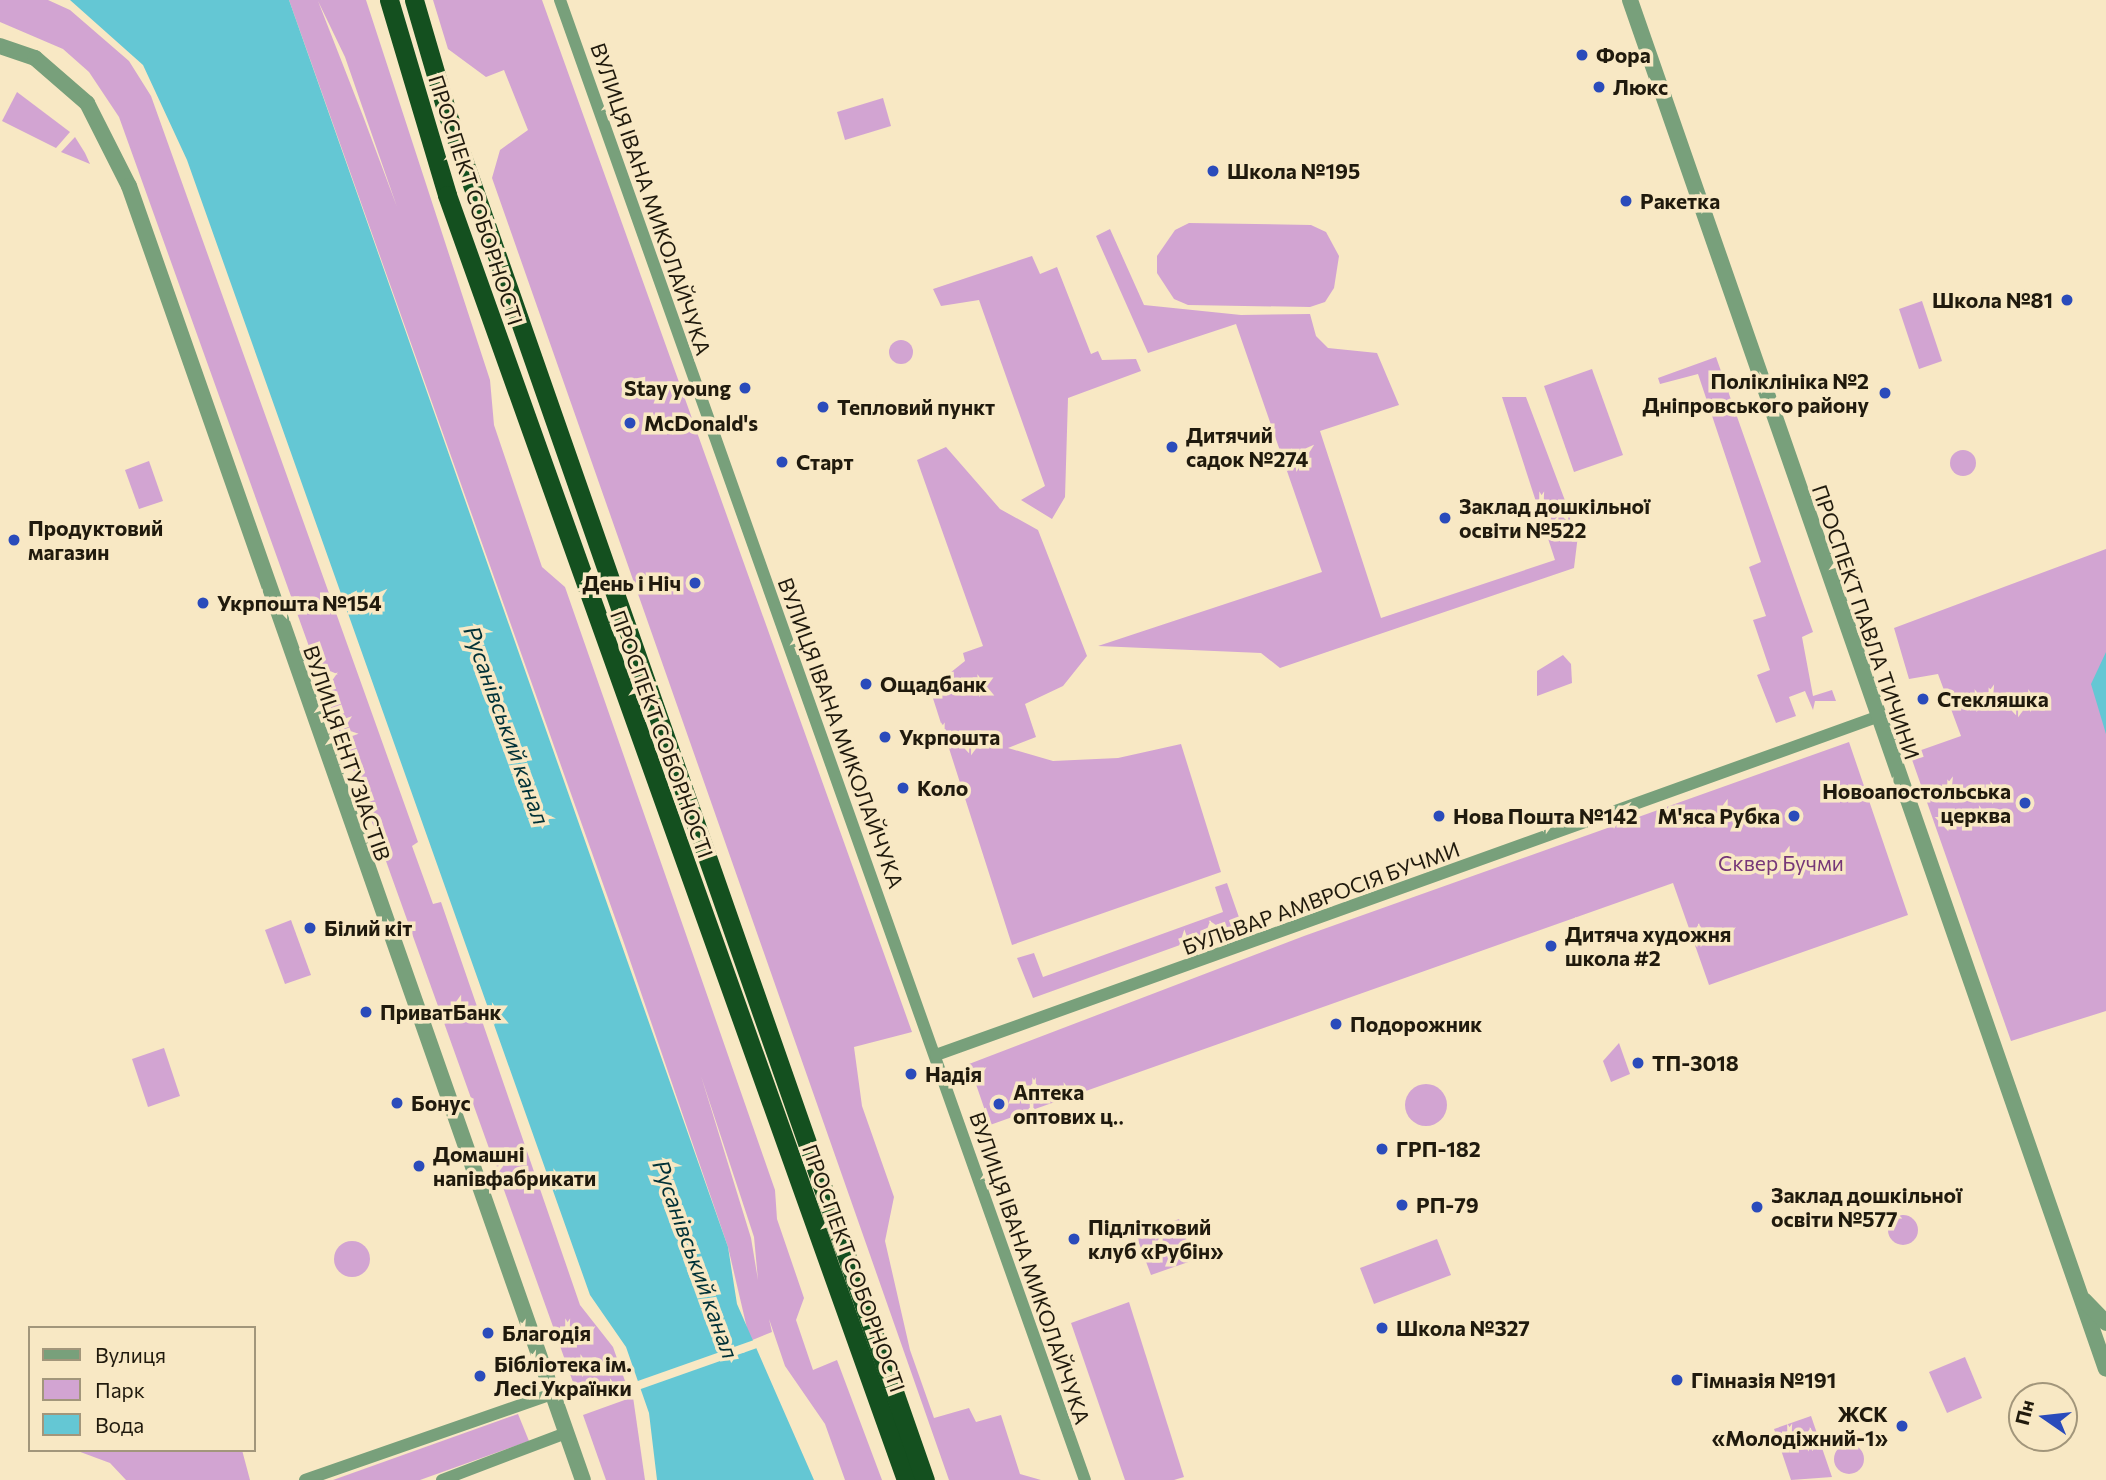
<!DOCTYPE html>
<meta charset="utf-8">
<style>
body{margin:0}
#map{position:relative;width:2106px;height:1480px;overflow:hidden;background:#f8e8c4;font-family:Commissioner,sans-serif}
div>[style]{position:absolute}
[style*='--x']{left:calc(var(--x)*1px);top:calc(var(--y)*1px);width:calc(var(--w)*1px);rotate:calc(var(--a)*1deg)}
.green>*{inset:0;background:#d2a4d2}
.round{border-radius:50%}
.water>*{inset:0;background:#64c7d4}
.pier>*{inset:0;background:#f8e8c4}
.minor>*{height:12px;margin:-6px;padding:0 6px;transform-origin:6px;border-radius:6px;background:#78a07b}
.tertiary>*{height:16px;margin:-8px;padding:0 8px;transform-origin:8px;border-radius:8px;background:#78a07b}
.trunk>*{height:19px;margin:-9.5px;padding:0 9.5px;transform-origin:9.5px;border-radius:9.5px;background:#14501f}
.dots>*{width:19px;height:19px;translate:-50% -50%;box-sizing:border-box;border:4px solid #f8e8c4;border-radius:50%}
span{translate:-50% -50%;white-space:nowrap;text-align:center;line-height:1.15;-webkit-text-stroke:7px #f8e8c4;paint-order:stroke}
.poi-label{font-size:21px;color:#201a0d;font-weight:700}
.left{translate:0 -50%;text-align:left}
.right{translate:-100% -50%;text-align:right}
.street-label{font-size:21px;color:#201a0d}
.park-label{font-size:21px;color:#763778}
.water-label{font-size:23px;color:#003137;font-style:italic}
.legend{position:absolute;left:28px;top:1326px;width:228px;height:126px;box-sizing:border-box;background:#f8e8c4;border:2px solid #a2967b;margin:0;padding:9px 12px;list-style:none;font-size:21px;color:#201a0d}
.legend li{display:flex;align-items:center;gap:14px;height:35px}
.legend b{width:35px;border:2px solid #a2967b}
.north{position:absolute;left:2008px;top:1382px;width:70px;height:70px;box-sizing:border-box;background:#f8e8c4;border:2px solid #a2967b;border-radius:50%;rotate:284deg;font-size:19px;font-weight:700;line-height:28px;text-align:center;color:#201a0d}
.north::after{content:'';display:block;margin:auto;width:24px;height:32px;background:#2a4bbb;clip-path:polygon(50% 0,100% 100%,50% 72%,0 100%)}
</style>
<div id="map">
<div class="green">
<div style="clip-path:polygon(0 0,48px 0,70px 10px,129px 61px,151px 96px,418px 842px,412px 846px,433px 904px,441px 902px,580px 1305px,613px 1347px,625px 1381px,579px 1399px,119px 117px,89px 72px,63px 49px,0 22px)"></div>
<div style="clip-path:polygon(evenodd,289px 0,366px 0,490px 380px,494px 425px,542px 567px,565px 587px,775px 1190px,777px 1219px,804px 1298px,796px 1320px,813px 1370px,837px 1360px,882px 1480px,845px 1480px,825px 1424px,785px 1366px,769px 1319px,772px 1332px,750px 1341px,728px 1247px,624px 943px,289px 0,318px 1px,345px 57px,397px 207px,363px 116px,318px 1px,289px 0,701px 1076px,754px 1237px,758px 1280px,751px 1238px,701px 1076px)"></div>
<div style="clip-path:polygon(433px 0,542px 0,912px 1032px,854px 1047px,862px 1106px,894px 1197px,885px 1241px,910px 1350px,934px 1418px,969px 1408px,976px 1422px,1001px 1415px,1020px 1474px,1041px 1480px,949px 1480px,492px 178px,500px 150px,528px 130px,504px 70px,486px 77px,448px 49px)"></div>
<div style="clip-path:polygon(17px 92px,70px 132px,56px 148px,2px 121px)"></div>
<div style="clip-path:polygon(883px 98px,891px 126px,845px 140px,837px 112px)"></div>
<div style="clip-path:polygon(75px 137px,85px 153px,90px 164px,61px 152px)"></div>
<div style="clip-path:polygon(1189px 223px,1311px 225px,1326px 232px,1339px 256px,1334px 288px,1325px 302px,1310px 307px,1188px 305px,1174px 299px,1157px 273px,1157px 256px,1175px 230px)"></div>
<div style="clip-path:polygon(1110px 229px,1144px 305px,1241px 315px,1310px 314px,1316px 336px,1328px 348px,1377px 353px,1399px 405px,1320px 431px,1381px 618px,1555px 560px,1502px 397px,1526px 397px,1578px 535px,1574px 568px,1280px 668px,1261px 653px,1098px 646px,1322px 572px,1236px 324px,1148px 353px,1096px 236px)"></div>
<div style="clip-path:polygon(1032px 256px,1040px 274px,1057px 267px,1091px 354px,1098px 351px,1102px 360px,1136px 359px,1141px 371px,1068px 398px,1065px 497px,1052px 519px,1021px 500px,1045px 486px,979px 300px,941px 306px,933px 289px)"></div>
<div style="clip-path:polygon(1922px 301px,1942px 361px,1919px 369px,1899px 309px)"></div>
<div class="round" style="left:889px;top:340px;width:24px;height:24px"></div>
<div style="clip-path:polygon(1716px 357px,1813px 632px,1802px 637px,1813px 696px,1832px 690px,1836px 701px,1815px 701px,1813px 710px,1805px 691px,1789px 697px,1796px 716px,1776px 723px,1757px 675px,1770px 670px,1753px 620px,1766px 616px,1749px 567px,1761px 562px,1698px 374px,1660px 384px,1658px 378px)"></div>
<div style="clip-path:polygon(1592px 369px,1623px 455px,1574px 472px,1544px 386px)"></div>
<div style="clip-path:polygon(946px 447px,1000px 509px,1038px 530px,1087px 656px,1063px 686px,1025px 704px,1036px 737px,1008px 748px,1053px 761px,1118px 758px,1181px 744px,1221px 872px,1012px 945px,930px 689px,965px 661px,963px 653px,983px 646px,917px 460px)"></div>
<div class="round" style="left:1950px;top:450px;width:26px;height:26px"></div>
<div style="clip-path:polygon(149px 461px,163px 501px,139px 509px,125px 470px)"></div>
<div style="clip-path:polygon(2106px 549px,2106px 1011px,2011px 1041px,1910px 754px,1961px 736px,1938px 674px,1909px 679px,1894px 628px)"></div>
<div style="clip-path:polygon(1563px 655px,1571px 664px,1572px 683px,1537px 696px,1537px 671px)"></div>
<div style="clip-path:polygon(1849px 742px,1908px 915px,1709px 985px,1673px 883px,990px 1125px,969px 1064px,1304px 936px)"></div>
<div style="clip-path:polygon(1227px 883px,1241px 923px,1033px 998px,1017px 958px,1034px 953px,1043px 977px,1223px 912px,1215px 887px)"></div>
<div style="clip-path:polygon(291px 920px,311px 975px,285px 984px,265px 930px)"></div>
<div style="clip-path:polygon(1619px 1043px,1630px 1074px,1611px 1082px,1603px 1061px)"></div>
<div style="clip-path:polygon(164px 1048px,180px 1096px,148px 1107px,132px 1059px)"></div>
<div class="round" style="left:1405px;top:1084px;width:42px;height:42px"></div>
<div class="round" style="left:1888px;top:1215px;width:30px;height:30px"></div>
<div style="clip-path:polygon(1179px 1219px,1194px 1260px,1151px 1275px,1136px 1235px)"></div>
<div style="clip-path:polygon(1437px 1239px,1451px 1275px,1374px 1304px,1360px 1268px)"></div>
<div class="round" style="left:334px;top:1241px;width:36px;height:36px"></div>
<div style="clip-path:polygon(1129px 1302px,1184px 1477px,1174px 1480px,1125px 1480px,1071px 1323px)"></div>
<div style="clip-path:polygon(1965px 1357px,1982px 1398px,1947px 1413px,1929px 1372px)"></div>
<div style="clip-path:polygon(633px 1397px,645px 1480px,606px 1480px,583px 1415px)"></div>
<div style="clip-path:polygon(518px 1414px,529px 1441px,420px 1480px,333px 1480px)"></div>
<div style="clip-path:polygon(1811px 1416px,1832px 1477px,1791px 1480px,1774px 1429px)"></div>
<div class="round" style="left:1834px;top:1444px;width:30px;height:30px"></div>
<div style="clip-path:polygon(75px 1450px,242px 1450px,250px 1480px,126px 1480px,110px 1463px)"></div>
</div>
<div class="water">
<div style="clip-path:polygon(70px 0,289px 0,728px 1247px,737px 1304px,814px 1480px,657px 1480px,649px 1413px,626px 1347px,590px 1295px,187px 160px,143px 65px)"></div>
<div style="clip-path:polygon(2106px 652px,2106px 734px,2091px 684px)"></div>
</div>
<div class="pier">
<div style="clip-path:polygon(754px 1340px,757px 1348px,638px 1390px,635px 1382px)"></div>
</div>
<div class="minor">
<div style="--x:560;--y:0;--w:1570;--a:70.47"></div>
<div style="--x:936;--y:1055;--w:1000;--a:-19.76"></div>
<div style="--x:305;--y:1480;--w:262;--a:-19.2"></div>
<div style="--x:442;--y:1480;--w:133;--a:-20.8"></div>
</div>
<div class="tertiary">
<div style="--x:1630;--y:0;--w:1449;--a:70.83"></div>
<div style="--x:0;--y:46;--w:37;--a:19"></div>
<div style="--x:35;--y:58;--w:69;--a:40.9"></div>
<div style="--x:87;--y:103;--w:93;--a:63.2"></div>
<div style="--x:129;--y:186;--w:1371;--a:70.67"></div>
<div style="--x:2084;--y:1300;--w:32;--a:46"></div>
</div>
<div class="trunk">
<div style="--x:389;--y:0;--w:203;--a:73.4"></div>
<div style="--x:447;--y:195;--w:1365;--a:70.34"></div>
<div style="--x:414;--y:0;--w:118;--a:73.7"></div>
<div style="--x:447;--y:113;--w:1448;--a:70.73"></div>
</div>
<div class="dots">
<div style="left:1582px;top:55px;background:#2a4bbb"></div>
<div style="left:1599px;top:87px;background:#2a4bbb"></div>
<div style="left:1213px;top:171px;background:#2a4bbb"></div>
<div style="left:1626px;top:201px;background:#2a4bbb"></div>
<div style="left:2067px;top:300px;background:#2a4bbb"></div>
<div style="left:745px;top:388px;background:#2a4bbb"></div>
<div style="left:1885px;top:393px;background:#2a4bbb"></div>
<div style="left:823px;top:407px;background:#2a4bbb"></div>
<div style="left:630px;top:423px;background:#2a4bbb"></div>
<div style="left:1172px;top:447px;background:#2a4bbb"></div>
<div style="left:782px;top:462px;background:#2a4bbb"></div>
<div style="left:1445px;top:518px;background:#2a4bbb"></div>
<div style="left:14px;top:540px;background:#2a4bbb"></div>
<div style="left:695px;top:583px;background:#2a4bbb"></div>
<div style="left:203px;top:603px;background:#2a4bbb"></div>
<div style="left:866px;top:684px;background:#2a4bbb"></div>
<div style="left:1923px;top:699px;background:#2a4bbb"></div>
<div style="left:885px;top:737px;background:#2a4bbb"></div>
<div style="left:903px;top:788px;background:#2a4bbb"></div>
<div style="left:2025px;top:803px;background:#2a4bbb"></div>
<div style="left:1439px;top:816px;background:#2a4bbb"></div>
<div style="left:1794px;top:816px;background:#2a4bbb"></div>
<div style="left:310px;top:928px;background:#2a4bbb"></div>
<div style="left:1551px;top:946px;background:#2a4bbb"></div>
<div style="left:366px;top:1012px;background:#2a4bbb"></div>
<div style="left:1336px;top:1024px;background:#2a4bbb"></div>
<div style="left:1638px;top:1063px;background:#2a4bbb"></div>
<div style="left:911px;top:1074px;background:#2a4bbb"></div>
<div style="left:397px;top:1103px;background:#2a4bbb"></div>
<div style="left:999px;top:1104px;background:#2a4bbb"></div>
<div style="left:1382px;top:1149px;background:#2a4bbb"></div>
<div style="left:419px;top:1166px;background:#2a4bbb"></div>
<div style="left:1402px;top:1205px;background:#2a4bbb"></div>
<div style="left:1757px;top:1207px;background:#2a4bbb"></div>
<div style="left:1074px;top:1239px;background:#2a4bbb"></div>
<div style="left:1382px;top:1328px;background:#2a4bbb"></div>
<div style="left:488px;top:1333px;background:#2a4bbb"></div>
<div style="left:480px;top:1376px;background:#2a4bbb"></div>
<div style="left:1677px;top:1380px;background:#2a4bbb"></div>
<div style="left:1902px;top:1426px;background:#2a4bbb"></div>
</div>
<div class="poi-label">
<span class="left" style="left:1596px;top:55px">Фора</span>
<span class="left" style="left:1613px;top:87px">Люкс</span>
<span class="left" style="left:1227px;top:171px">Школа №195</span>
<span class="left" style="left:1640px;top:201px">Ракетка</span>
<span class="right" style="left:2053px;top:300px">Школа №81</span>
<span class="right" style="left:1869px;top:393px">Поліклініка №2<br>Дніпровського району</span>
<span class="right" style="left:731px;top:388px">Stay young</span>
<span class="left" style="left:837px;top:407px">Тепловий пункт</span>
<span class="left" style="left:644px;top:423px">McDonald's</span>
<span class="left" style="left:1186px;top:447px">Дитячий<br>садок №274</span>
<span class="left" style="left:796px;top:462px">Старт</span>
<span class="left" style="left:1459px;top:518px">Заклад дошкільної<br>освіти №522</span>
<span class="left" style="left:28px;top:540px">Продуктовий<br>магазин</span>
<span class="right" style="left:681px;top:583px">День і Ніч</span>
<span class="left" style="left:217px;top:603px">Укрпошта №154</span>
<span class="left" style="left:880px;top:684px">Ощадбанк</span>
<span class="left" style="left:1937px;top:699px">Стекляшка</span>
<span class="left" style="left:899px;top:737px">Укрпошта</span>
<span class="left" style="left:917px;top:788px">Коло</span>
<span class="right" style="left:2011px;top:803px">Новоапостольська<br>церква</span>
<span class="left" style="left:1453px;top:816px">Нова Пошта №142</span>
<span class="right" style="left:1780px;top:816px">М'яса Рубка</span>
<span class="left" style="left:324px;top:928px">Білий кіт</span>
<span class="left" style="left:1565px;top:946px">Дитяча художня<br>школа #2</span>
<span class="left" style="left:380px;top:1012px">ПриватБанк</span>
<span class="left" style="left:1350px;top:1024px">Подорожник</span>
<span class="left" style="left:1652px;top:1063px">ТП-3018</span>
<span class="left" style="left:925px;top:1074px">Надія</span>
<span class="left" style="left:1013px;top:1104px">Аптека<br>оптових ц‥</span>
<span class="left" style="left:411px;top:1103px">Бонус</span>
<span class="left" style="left:1396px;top:1149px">ГРП-182</span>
<span class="left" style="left:433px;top:1166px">Домашні<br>напівфабрикати</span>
<span class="left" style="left:1771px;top:1207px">Заклад дошкільної<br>освіти №577</span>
<span class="left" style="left:1416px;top:1205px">РП-79</span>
<span class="left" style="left:1088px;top:1239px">Підлітковий<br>клуб «Рубін»</span>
<span class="left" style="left:1396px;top:1328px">Школа №327</span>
<span class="left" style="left:502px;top:1333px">Благодія</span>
<span class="left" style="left:494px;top:1376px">Бібліотека ім.<br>Лесі Українки</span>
<span class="left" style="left:1691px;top:1380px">Гімназія №191</span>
<span class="right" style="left:1888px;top:1426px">ЖСК<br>«Молодіжний-1»</span>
</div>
<div class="street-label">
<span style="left:651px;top:199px;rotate:71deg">ВУЛИЦЯ ІВАНА МИКОЛАЙЧУКА</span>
<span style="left:476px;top:200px;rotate:72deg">ПРОСПЕКТ СОБОРНОСТІ</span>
<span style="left:1866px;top:622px;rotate:71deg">ПРОСПЕКТ ПАВЛА ТИЧИНИ</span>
<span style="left:841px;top:733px;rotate:70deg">ВУЛИЦЯ ІВАНА МИКОЛАЙЧУКА</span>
<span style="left:662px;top:734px;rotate:70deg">ПРОСПЕКТ СОБОРНОСТІ</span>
<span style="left:347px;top:753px;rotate:71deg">ВУЛИЦЯ ЕНТУЗІАСТІВ</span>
<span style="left:1321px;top:898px;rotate:-20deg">БУЛЬВАР АМВРОСІЯ БУЧМИ</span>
<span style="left:854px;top:1268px;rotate:70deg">ПРОСПЕКТ СОБОРНОСТІ</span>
<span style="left:1030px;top:1268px;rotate:71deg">ВУЛИЦЯ ІВАНА МИКОЛАЙЧУКА</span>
</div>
<div class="park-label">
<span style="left:1781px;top:863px">Сквер Бучми</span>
</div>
<div class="water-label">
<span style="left:507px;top:725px;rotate:70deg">Русанівський канал</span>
<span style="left:696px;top:1259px;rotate:70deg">Русанівський канал</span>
</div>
<ul class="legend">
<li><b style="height:9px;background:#78a07b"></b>Вулиця</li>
<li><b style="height:19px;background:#d2a4d2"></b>Парк</li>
<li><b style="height:19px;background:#64c7d4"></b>Вода</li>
</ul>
<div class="north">Пн</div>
</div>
